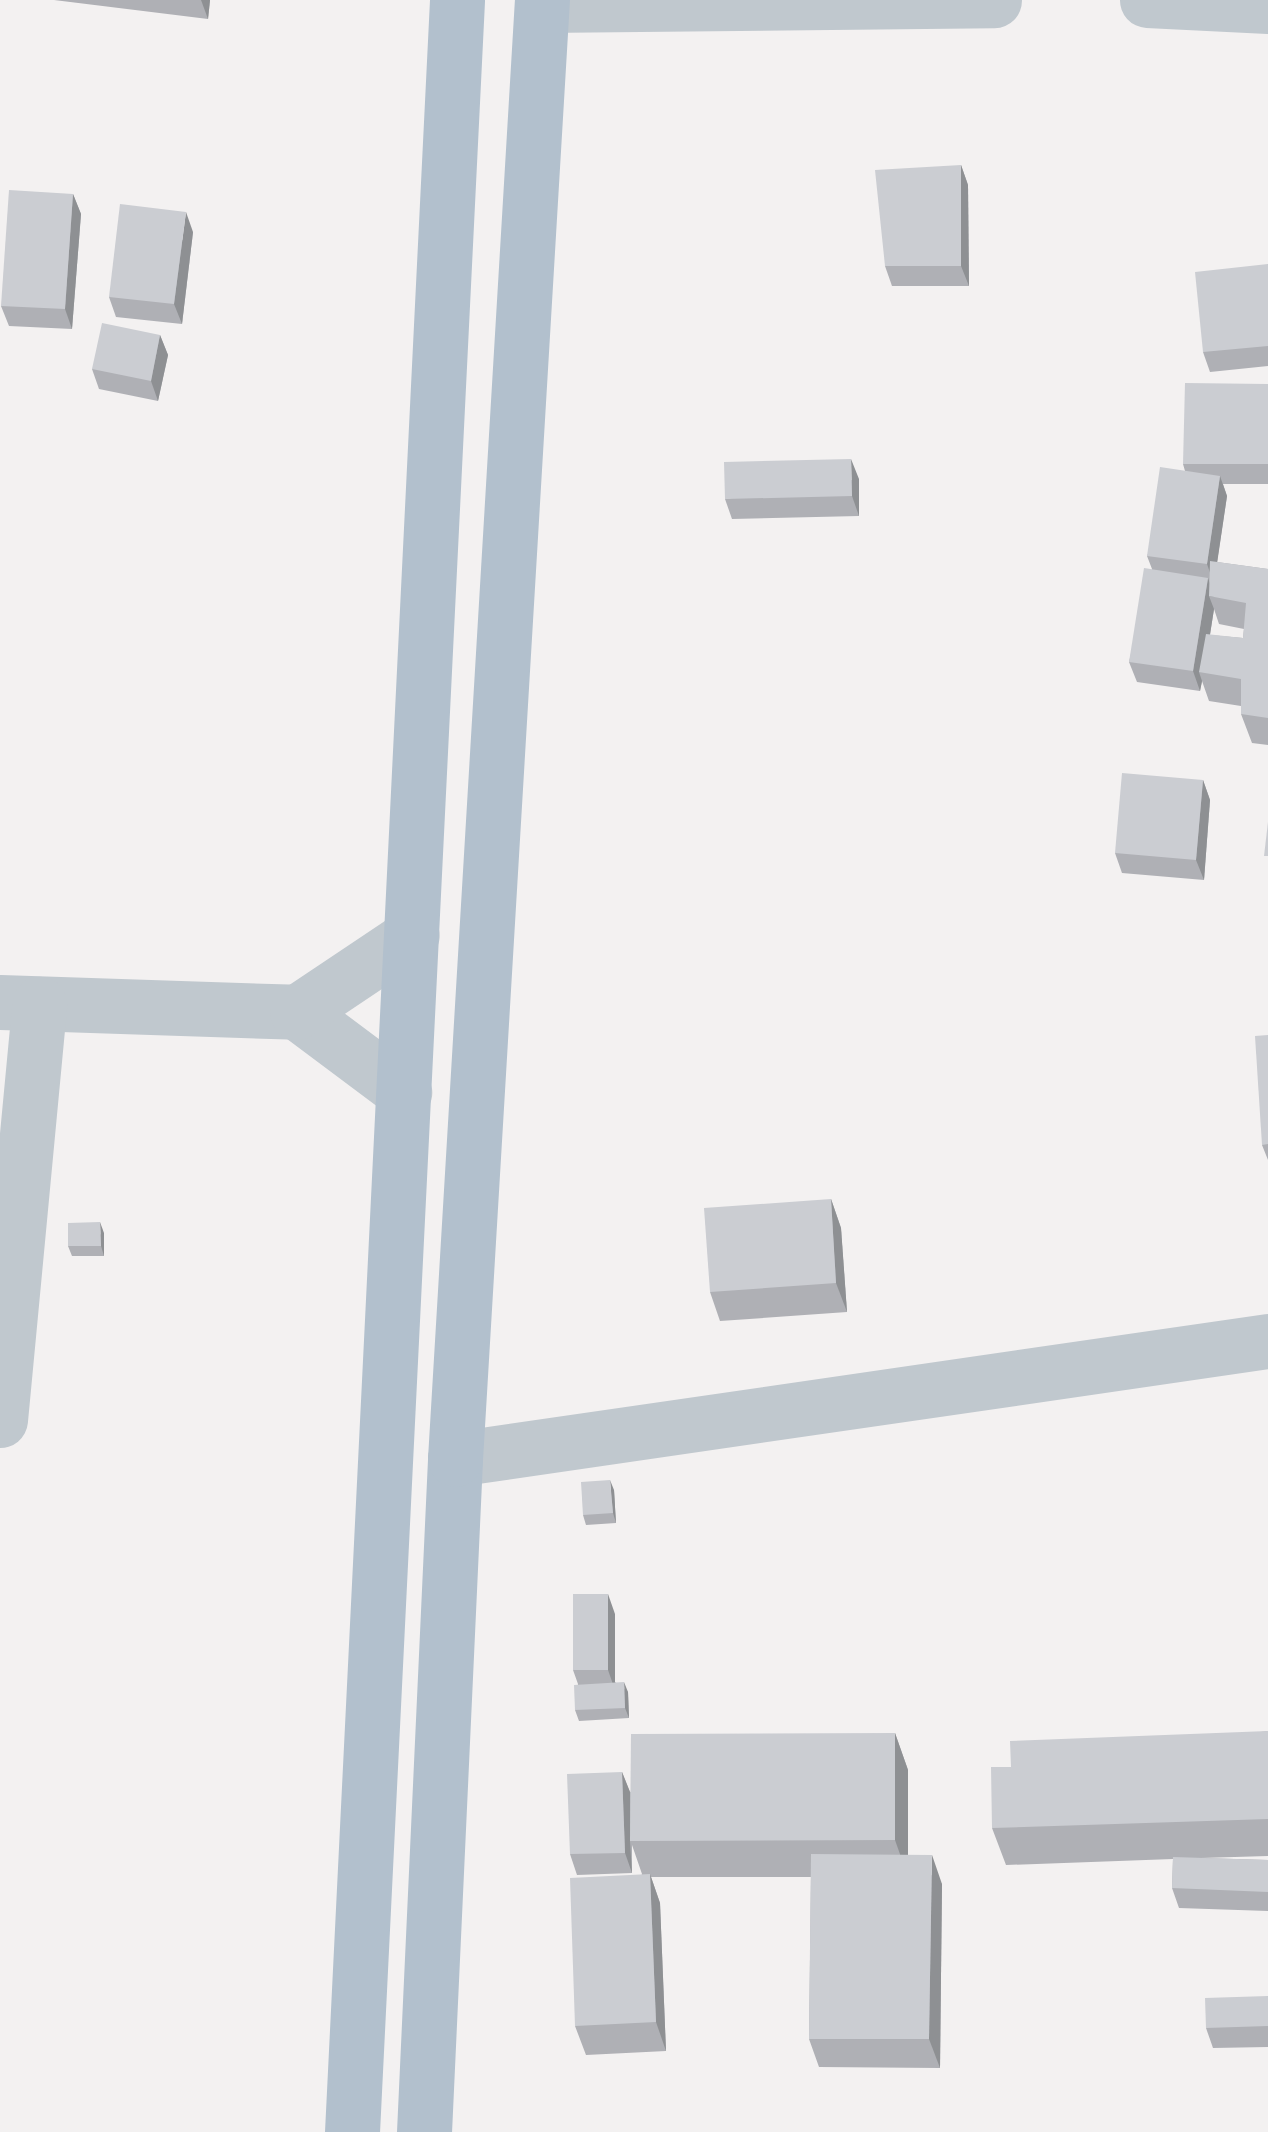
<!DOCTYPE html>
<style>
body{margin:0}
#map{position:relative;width:1268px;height:2132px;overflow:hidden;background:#f3f1f1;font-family:"Exo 2",sans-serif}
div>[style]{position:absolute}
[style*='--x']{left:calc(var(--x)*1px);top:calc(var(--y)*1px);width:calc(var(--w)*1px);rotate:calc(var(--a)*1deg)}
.minor>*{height:55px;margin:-27.5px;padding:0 27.5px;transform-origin:27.5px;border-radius:27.5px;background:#c0c8ce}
.major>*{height:55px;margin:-27.5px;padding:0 27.5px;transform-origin:27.5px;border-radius:27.5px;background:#b2c0cd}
.wall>*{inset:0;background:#afb0b5}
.shaded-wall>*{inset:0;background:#8e9093}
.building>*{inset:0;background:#cbcdd2}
span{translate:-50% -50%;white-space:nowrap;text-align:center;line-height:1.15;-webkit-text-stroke:8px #fff;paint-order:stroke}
</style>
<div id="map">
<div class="minor">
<div style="--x:1147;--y:0;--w:121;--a:2.8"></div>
<div style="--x:542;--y:5;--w:452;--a:-0.6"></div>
<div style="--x:0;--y:1002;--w:297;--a:1.9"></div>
<div style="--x:297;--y:1012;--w:134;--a:36.8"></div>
<div style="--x:297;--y:1012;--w:138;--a:-33.8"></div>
<div style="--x:0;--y:1420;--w:418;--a:-84.6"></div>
<div style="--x:455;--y:1459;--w:822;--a:-8.26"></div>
</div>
<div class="major">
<div style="--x:352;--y:2132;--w:2135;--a:-87.18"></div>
<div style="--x:424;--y:2132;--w:674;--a:-87.36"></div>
<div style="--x:455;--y:1459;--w:1462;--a:-86.59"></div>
</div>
<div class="wall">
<div style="clip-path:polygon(54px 0,210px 0,208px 19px)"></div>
<div style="clip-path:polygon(961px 165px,968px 185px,969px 286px,892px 286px,885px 266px)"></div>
<div style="clip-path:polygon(73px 194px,81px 214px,72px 329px,9px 326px,1px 306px)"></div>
<div style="clip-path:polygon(193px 232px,182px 324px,116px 317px,109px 297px)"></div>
<div style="clip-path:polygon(1268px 264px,1268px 366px,1210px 372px,1203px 352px)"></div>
<div style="clip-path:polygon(160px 335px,168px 355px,158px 401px,99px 389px,92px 369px)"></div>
<div style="clip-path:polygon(evenodd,1268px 384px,1268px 484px,1223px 484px,1227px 496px,1217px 562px,1268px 569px,1268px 745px,1252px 743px,1241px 714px,1241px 706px,1209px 701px,1202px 681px,1200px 691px,1137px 682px,1129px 662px,1152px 569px,1147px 556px,1185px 471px,1183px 464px,1268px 384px,1214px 609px,1219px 624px,1244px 629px,1243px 638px,1210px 635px,1214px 609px)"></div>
<div style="clip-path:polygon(859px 479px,859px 516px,732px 519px,725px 499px)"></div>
<div style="clip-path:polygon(1203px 780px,1210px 800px,1204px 880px,1122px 873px,1115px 853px)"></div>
<div style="clip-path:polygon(1268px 1035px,1268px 1160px,1262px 1145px)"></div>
<div style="clip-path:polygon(831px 1199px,841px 1228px,847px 1312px,720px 1321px,710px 1292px)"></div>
<div style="clip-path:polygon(104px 1233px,104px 1256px,72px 1256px,68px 1246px)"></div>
<div style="clip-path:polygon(614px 1490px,616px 1523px,586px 1525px,583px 1515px)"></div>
<div style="clip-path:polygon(615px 1614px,615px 1682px,628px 1692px,629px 1718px,579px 1721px,575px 1710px,578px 1684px,573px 1670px)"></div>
<div style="clip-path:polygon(1268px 1731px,1268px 1856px,1201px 1858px,1268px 1860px,1268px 1911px,1179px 1908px,1172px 1888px,1173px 1859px,1006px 1865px,992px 1828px,1011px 1767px)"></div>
<div style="clip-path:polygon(895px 1733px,908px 1770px,908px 1855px,942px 1884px,940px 2068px,819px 2067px,809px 2039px,811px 1877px,651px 1877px,660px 1903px,666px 2051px,586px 2055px,575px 2026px,642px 1874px,632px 1845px,632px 1873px,577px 1875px,570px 1854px,622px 1772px,630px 1792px)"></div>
<div style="clip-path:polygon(1268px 1996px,1268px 2047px,1213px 2048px,1206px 2028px)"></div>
</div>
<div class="shaded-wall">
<div style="clip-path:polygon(201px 0,210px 0,208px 19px)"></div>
<div style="clip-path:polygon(961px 165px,968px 185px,969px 286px,961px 266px)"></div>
<div style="clip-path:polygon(73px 194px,81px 214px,72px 329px,65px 309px)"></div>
<div style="clip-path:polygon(186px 212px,193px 232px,182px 324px,174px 304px)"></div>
<div style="clip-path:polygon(160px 335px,168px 355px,158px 401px,151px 381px)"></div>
<div style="clip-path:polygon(851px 459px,859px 479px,859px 516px,852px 496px)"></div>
<div style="clip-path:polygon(1220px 476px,1227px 496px,1214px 584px,1207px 564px)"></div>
<div style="clip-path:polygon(1208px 578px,1215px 597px,1209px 596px,1214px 609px,1204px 672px,1199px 672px,1202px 681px,1200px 691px,1193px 671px)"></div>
<div style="clip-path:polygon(1203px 780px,1210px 800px,1204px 880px,1196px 860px)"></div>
<div style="clip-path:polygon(831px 1199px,841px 1228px,847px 1312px,836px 1283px)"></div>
<div style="clip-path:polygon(100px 1222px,104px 1233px,104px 1256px,101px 1246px)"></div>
<div style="clip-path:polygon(610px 1480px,614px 1490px,616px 1523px,613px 1513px)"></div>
<div style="clip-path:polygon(608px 1594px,615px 1614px,615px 1690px,608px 1670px)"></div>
<div style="clip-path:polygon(624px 1682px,628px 1692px,629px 1718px,625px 1708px)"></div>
<div style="clip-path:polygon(895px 1733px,908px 1770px,908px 1877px,895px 1840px)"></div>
<div style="clip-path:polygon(622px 1772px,630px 1792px,630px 1841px,632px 1873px,625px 1853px)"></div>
<div style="clip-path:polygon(932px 1855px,942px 1884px,940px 2068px,929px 2039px)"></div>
<div style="clip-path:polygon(650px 1874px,660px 1903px,666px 2051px,656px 2022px)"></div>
</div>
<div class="building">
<div style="clip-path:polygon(961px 165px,961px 266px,885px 266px,875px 170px)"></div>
<div style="clip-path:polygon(9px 190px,73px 194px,65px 309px,1px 306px)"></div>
<div style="clip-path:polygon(120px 204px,186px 212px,174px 304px,109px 297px)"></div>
<div style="clip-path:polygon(1268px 264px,1268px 346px,1203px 352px,1195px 272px)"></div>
<div style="clip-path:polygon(102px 323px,160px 335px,151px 381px,92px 369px)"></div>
<div style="clip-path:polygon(1185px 383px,1268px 384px,1268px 464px,1183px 464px)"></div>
<div style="clip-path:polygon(851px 459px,852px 496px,725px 499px,724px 462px)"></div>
<div style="clip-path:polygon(1160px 467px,1220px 476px,1207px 564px,1147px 556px)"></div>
<div style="clip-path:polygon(1210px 561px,1268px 569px,1268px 718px,1241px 714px,1241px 679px,1199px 672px,1206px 634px,1243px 638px,1246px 603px,1209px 596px)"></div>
<div style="clip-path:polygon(1144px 568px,1208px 578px,1193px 671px,1129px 662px)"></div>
<div style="clip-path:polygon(1122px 773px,1203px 780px,1196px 860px,1115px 853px)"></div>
<div style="clip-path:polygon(1268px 822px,1268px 856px,1264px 856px)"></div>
<div style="clip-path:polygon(1268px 1035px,1268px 1144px,1262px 1145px,1255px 1036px)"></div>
<div style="clip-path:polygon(831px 1199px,836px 1283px,710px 1292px,704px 1208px)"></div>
<div style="clip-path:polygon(100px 1222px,101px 1246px,68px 1246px,68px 1223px)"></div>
<div style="clip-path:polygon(610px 1480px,613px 1513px,583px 1515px,581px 1482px)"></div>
<div style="clip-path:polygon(573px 1594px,608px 1594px,608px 1670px,573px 1670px)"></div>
<div style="clip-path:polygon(624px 1682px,625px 1708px,575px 1710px,574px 1685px)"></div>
<div style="clip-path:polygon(1268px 1731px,1268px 1819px,992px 1828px,991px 1767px,1011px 1767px,1010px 1741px)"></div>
<div style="clip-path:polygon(895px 1733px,895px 1840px,630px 1841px,631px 1734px)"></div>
<div style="clip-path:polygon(622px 1772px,625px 1853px,570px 1854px,567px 1774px)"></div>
<div style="clip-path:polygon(811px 1854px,932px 1855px,929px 2039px,809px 2039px)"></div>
<div style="clip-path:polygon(1173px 1857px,1268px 1860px,1268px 1892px,1172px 1888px)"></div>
<div style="clip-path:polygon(650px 1874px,656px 2022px,575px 2026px,570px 1878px)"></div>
<div style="clip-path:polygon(1268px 1996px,1268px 2026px,1206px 2028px,1205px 1998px)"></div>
</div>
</div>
